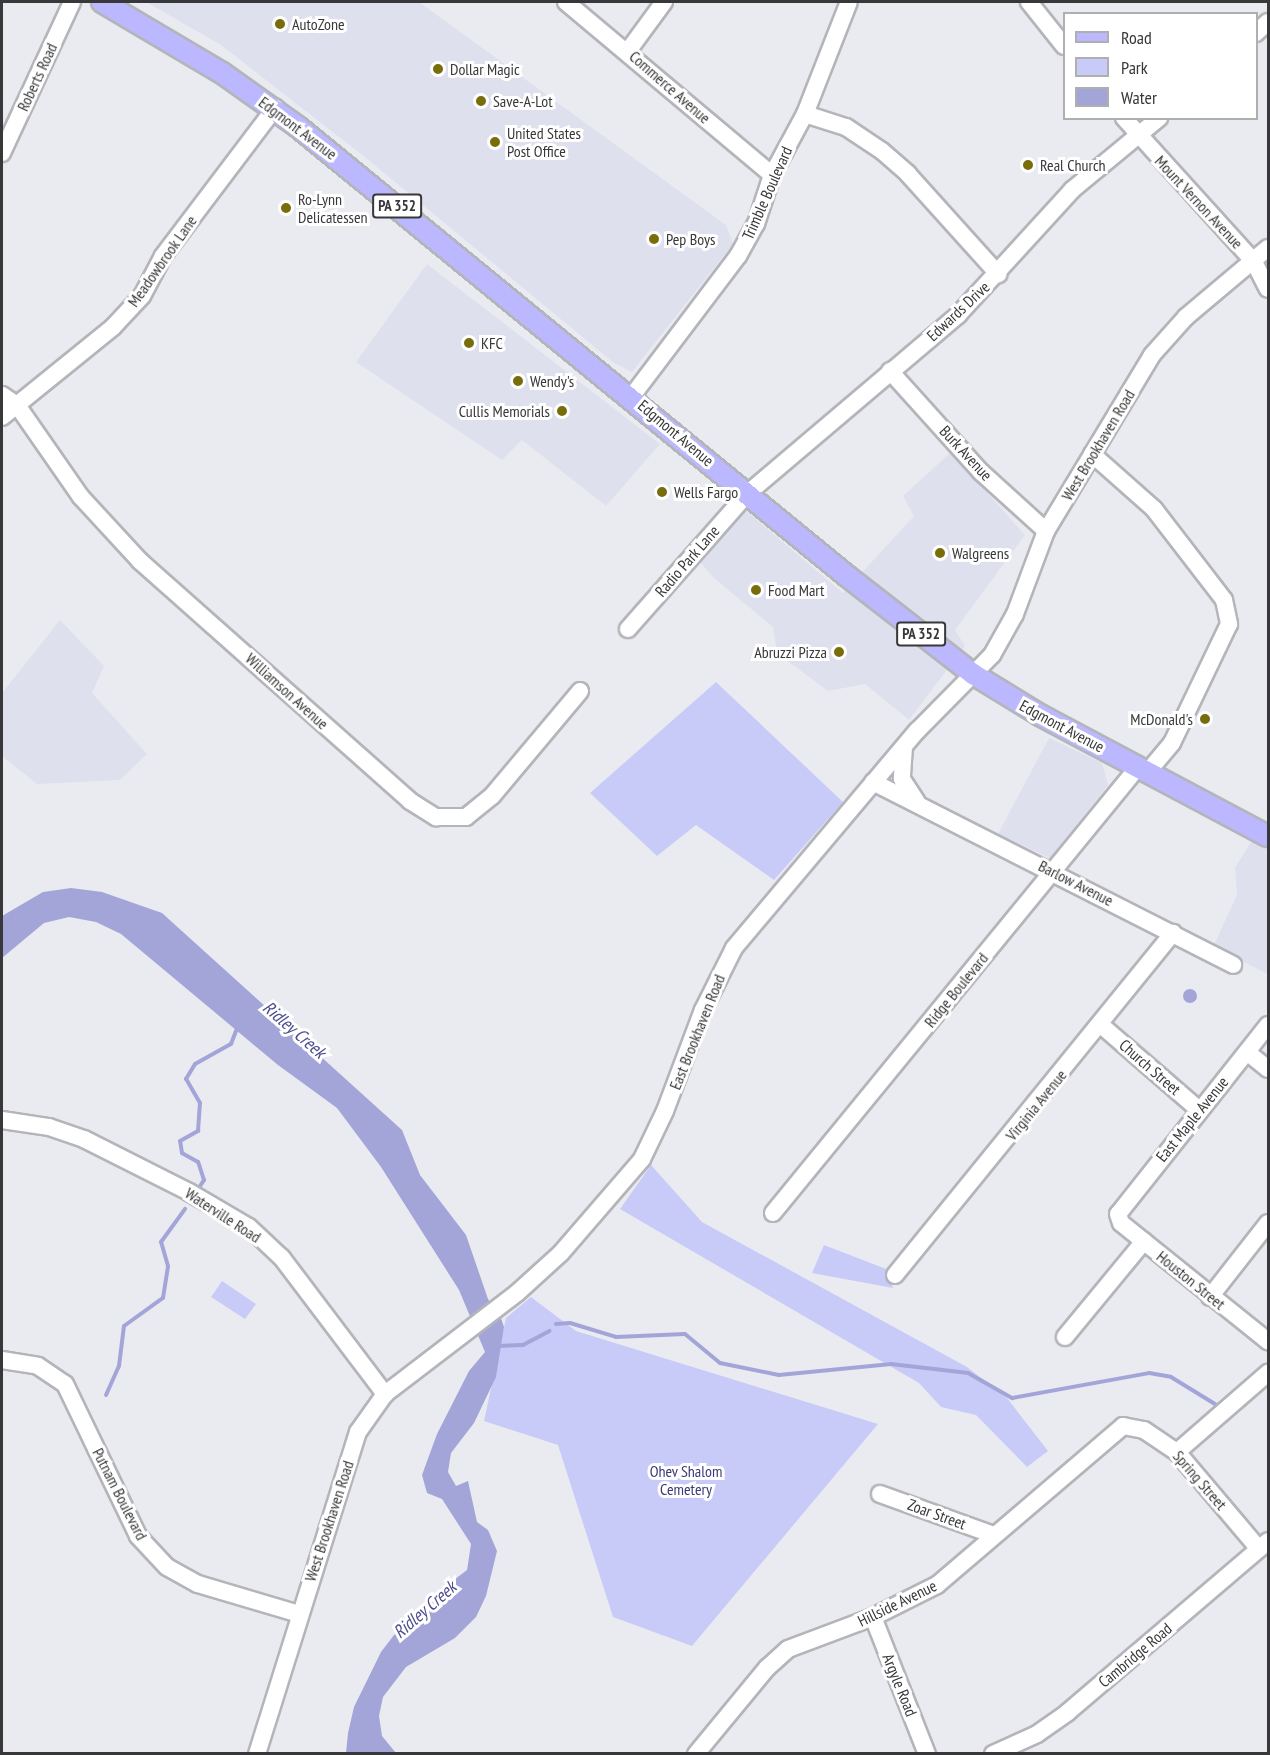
<!DOCTYPE html>
<style>
body{margin:0}
#map{position:relative;width:1270px;height:1755px;overflow:hidden;background:#eaebf1;font-family:"PT Sans Narrow",sans-serif}
div>[style]{position:absolute}
[style*='--x']{left:calc(var(--x)*1px);top:calc(var(--y)*1px);width:calc(var(--w)*1px);rotate:calc(var(--a)*1deg)}
.built>*{inset:0;background:#dfe0ed}
.green>*{inset:0;background:#c8cbf7}
.water>*{inset:0;background:#a3a5d9}
.round{border-radius:50%}
.stream>*{height:4px;margin:-2px;padding:0 2px;transform-origin:2px;border-radius:2px;background:#a3a5d9}
.roads{filter:drop-shadow(2px 0 #b4b5bb) drop-shadow(-2px 0 #b4b5bb) drop-shadow(0 2px #b4b5bb) drop-shadow(0 -2px #b4b5bb)}
.minor>*{height:16px;margin:-8px;padding:0 8px;transform-origin:8px;border-radius:8px;background:#fff}
.major>*{height:20px;margin:-10px;padding:0 10px;transform-origin:10px;border-radius:10px;background:#bbb8ff}
.dots>*{width:16px;height:16px;translate:-50% -50%;box-sizing:border-box;border:3px solid #fff;border-radius:50%}
span{translate:-50% -50%;white-space:nowrap;text-align:center;line-height:1.15;-webkit-text-stroke:6px #fff;paint-order:stroke}
.shield-label span{padding:2px 4px;background:#fff;border:2px solid;border-radius:4px;-webkit-text-stroke-width:0}
.shield-label{font-size:15px;color:#38383a;font-weight:700}
.poi-label{font-size:16px;color:#38383a}
.left{translate:0 -50%;text-align:left}
.right{translate:-100% -50%;text-align:right}
.street-label{font-size:16px;color:#38383a}
.park-label{font-size:16px;color:#3c3979}
.water-label{font-size:18px;color:#4e4d8e;font-style:italic}
.frame{position:absolute;inset:0;border:3px solid #38383a;pointer-events:none}
.legend{position:absolute;left:1063px;top:12px;width:195px;height:108px;box-sizing:border-box;background:#fff;border:2px solid #afafb0;margin:0;padding:8px 10px;list-style:none;font-size:18px;color:#38383a}
.legend li{display:flex;align-items:center;gap:12px;height:30px}
.legend b{width:30px;border:2px solid #afafb0}
</style>
<div id="map">
<div class="built">
<div style="clip-path:polygon(146px 2px,419px 2px,726px 225px,733px 244px,632px 372px,614px 363px,366px 158px,221px 45px)"></div>
<div style="clip-path:polygon(427px 264px,660px 444px,606px 506px,522px 440px,502px 460px,356px 362px)"></div>
<div style="clip-path:polygon(951px 452px,1025px 535px,955px 630px,965px 646px,909px 720px,865px 684px,828px 691px,777px 653px,773px 627px,714px 578px,699px 561px,744px 509px,843px 593px,914px 516px,903px 496px)"></div>
<div style="clip-path:polygon(60px 620px,104px 666px,92px 693px,147px 754px,120px 780px,37px 784px,2px 756px,2px 693px)"></div>
<div style="clip-path:polygon(1049px 738px,1102px 763px,1108px 785px,1050px 858px,998px 834px)"></div>
<div style="clip-path:polygon(1252px 840px,1268px 850px,1268px 974px,1213px 947px,1237px 895px,1235px 868px)"></div>
</div>
<div class="green">
<div style="clip-path:polygon(716px 682px,843px 802px,774px 880px,696px 825px,657px 856px,590px 793px)"></div>
<div style="clip-path:polygon(651px 1165px,702px 1222px,967px 1367px,1007px 1398px,1048px 1451px,1027px 1467px,976px 1415px,941px 1407px,919px 1383px,620px 1209px)"></div>
<div style="clip-path:polygon(824px 1245px,886px 1269px,893px 1288px,812px 1273px)"></div>
<div style="clip-path:polygon(222px 1281px,256px 1304px,245px 1319px,211px 1297px)"></div>
<div style="clip-path:polygon(531px 1297px,576px 1331px,878px 1424px,692px 1646px,613px 1617px,558px 1445px,484px 1421px,506px 1318px)"></div>
</div>
<div class="water">
<div style="clip-path:polygon(71px 888px,102px 892px,162px 913px,402px 1130px,420px 1175px,466px 1235px,488px 1299px,501px 1318px,504px 1327px,496px 1377px,474px 1423px,451px 1453px,448px 1472px,456px 1486px,468px 1481px,477px 1522px,488px 1530px,497px 1551px,486px 1596px,476px 1617px,455px 1638px,406px 1667px,383px 1697px,379px 1716px,382px 1736px,396px 1753px,346px 1753px,348px 1733px,354px 1707px,381px 1652px,394px 1635px,425px 1612px,442px 1589px,467px 1570px,471px 1544px,442px 1499px,427px 1493px,422px 1475px,437px 1434px,469px 1371px,485px 1352px,459px 1290px,381px 1167px,337px 1108px,278px 1065px,121px 934px,96px 922px,69px 917px,44px 923px,2px 958px,2px 916px,43px 892px)"></div>
<div class="round" style="left:1183px;top:989px;width:14px;height:14px"></div>
</div>
<div class="stream">
<div style="--x:198;--y:1189;--w:11;--a:-56"></div>
<div style="--x:204;--y:1180;--w:19;--a:-108"></div>
<div style="--x:198;--y:1162;--w:18;--a:-151"></div>
<div style="--x:182;--y:1153;--w:12;--a:-99"></div>
<div style="--x:180;--y:1141;--w:21;--a:-29"></div>
<div style="--x:198;--y:1131;--w:28;--a:-86"></div>
<div style="--x:200;--y:1103;--w:28;--a:-120"></div>
<div style="--x:186;--y:1079;--w:17;--a:-59"></div>
<div style="--x:195;--y:1064;--w:41;--a:-29.1"></div>
<div style="--x:231;--y:1044;--w:19;--a:-69"></div>
<div style="--x:556;--y:1324;--w:14;--a:-4"></div>
<div style="--x:570;--y:1323;--w:48;--a:16.9"></div>
<div style="--x:616;--y:1337;--w:69;--a:-2.5"></div>
<div style="--x:685;--y:1334;--w:45;--a:39.6"></div>
<div style="--x:720;--y:1363;--w:60;--a:11.5"></div>
<div style="--x:779;--y:1375;--w:113;--a:-5.6"></div>
<div style="--x:891;--y:1364;--w:78;--a:6.7"></div>
<div style="--x:968;--y:1373;--w:51;--a:29.6"></div>
<div style="--x:1012;--y:1398;--w:139;--a:-10.3"></div>
<div style="--x:1149;--y:1373;--w:22;--a:10"></div>
<div style="--x:1171;--y:1377;--w:52;--a:31.5"></div>
<div style="--x:497;--y:1346;--w:26;--a:-2"></div>
<div style="--x:523;--y:1345;--w:30;--a:-28"></div>
<div style="--x:106;--y:1395;--w:32;--a:-66"></div>
<div style="--x:119;--y:1366;--w:40;--a:-82.9"></div>
<div style="--x:124;--y:1326;--w:48;--a:-35.7"></div>
<div style="--x:163;--y:1298;--w:32;--a:-81"></div>
<div style="--x:168;--y:1266;--w:25;--a:-106"></div>
<div style="--x:161;--y:1242;--w:41;--a:-54"></div>
</div>
<div class="roads">
<div class="minor">
<div style="--x:566;--y:2;--w:269;--a:40"></div>
<div style="--x:1029;--y:2;--w:56;--a:51.5"></div>
<div style="--x:1256;--y:33;--w:16;--a:-43"></div>
<div style="--x:628;--y:51;--w:61;--a:-53.7"></div>
<div style="--x:805;--y:114;--w:43;--a:17.6"></div>
<div style="--x:846;--y:127;--w:43;--a:33.7"></div>
<div style="--x:882;--y:151;--w:35;--a:41"></div>
<div style="--x:908;--y:174;--w:135;--a:48"></div>
<div style="--x:1124;--y:118;--w:194;--a:47.9"></div>
<div style="--x:1254;--y:262;--w:30;--a:63"></div>
<div style="--x:2;--y:153;--w:166;--a:-65.1"></div>
<div style="--x:890;--y:371;--w:136;--a:48"></div>
<div style="--x:981;--y:472;--w:88;--a:42.2"></div>
<div style="--x:2;--y:395;--w:18;--a:34"></div>
<div style="--x:17;--y:405;--w:112;--a:55.2"></div>
<div style="--x:81;--y:497;--w:87;--a:47.3"></div>
<div style="--x:140;--y:561;--w:361;--a:41.6"></div>
<div style="--x:410;--y:801;--w:31;--a:32"></div>
<div style="--x:436;--y:817;--w:30;--a:0"></div>
<div style="--x:466;--y:817;--w:33;--a:-39"></div>
<div style="--x:492;--y:796;--w:137;--a:-50"></div>
<div style="--x:632;--y:396;--w:176;--a:-52.9"></div>
<div style="--x:738;--y:256;--w:37;--a:-61"></div>
<div style="--x:756;--y:224;--w:52;--a:-71.9"></div>
<div style="--x:772;--y:175;--w:69;--a:-61.6"></div>
<div style="--x:805;--y:114;--w:120;--a:-68.6"></div>
<div style="--x:2;--y:417;--w:143;--a:-39"></div>
<div style="--x:113;--y:327;--w:42;--a:-46.9"></div>
<div style="--x:142;--y:296;--w:45;--a:-62.3"></div>
<div style="--x:163;--y:256;--w:186;--a:-52.9"></div>
<div style="--x:1092;--y:454;--w:83;--a:41.6"></div>
<div style="--x:1154;--y:509;--w:115;--a:52.4"></div>
<div style="--x:1224;--y:600;--w:25;--a:78"></div>
<div style="--x:1229;--y:624;--w:132;--a:115.6"></div>
<div style="--x:1172;--y:743;--w:39;--a:130"></div>
<div style="--x:628;--y:629;--w:180;--a:-48.6"></div>
<div style="--x:747;--y:494;--w:277;--a:-40.3"></div>
<div style="--x:958;--y:315;--w:169;--a:-47.6"></div>
<div style="--x:1072;--y:190;--w:113;--a:-39.6"></div>
<div style="--x:904;--y:747;--w:32;--a:94"></div>
<div style="--x:902;--y:779;--w:27;--a:57"></div>
<div style="--x:873;--y:782;--w:404;--a:26.9"></div>
<div style="--x:1101;--y:1025;--w:130;--a:40.9"></div>
<div style="--x:1268;--y:1025;--w:241;--a:128.4"></div>
<div style="--x:1118;--y:1214;--w:9;--a:72"></div>
<div style="--x:1121;--y:1223;--w:189;--a:38.8"></div>
<div style="--x:1247;--y:1052;--w:27;--a:39"></div>
<div style="--x:2;--y:1120;--w:48;--a:8.5"></div>
<div style="--x:49;--y:1127;--w:37;--a:19"></div>
<div style="--x:84;--y:1139;--w:118;--a:26.8"></div>
<div style="--x:189;--y:1192;--w:69;--a:30.3"></div>
<div style="--x:249;--y:1227;--w:45;--a:43.2"></div>
<div style="--x:282;--y:1258;--w:171;--a:52.9"></div>
<div style="--x:773;--y:1213;--w:576;--a:-50.7"></div>
<div style="--x:895;--y:1275;--w:441;--a:-50.9"></div>
<div style="--x:1210;--y:1297;--w:94;--a:-51.9"></div>
<div style="--x:1065;--y:1337;--w:124;--a:-50.5"></div>
<div style="--x:2;--y:1360;--w:36;--a:9"></div>
<div style="--x:38;--y:1366;--w:32;--a:34"></div>
<div style="--x:65;--y:1384;--w:169;--a:64.3"></div>
<div style="--x:138;--y:1536;--w:42;--a:46.9"></div>
<div style="--x:167;--y:1567;--w:35;--a:29"></div>
<div style="--x:198;--y:1584;--w:105;--a:16.5"></div>
<div style="--x:1177;--y:1452;--w:121;--a:-41"></div>
<div style="--x:880;--y:1494;--w:121;--a:19.8"></div>
<div style="--x:873;--y:1617;--w:147;--a:68.5"></div>
<div style="--x:257;--y:1754;--w:337;--a:-72.6"></div>
<div style="--x:358;--y:1432;--w:47;--a:-54.6"></div>
<div style="--x:385;--y:1394;--w:166;--a:-37.4"></div>
<div style="--x:517;--y:1293;--w:59;--a:-42.3"></div>
<div style="--x:561;--y:1253;--w:124;--a:-49.2"></div>
<div style="--x:642;--y:1159;--w:53;--a:-64.4"></div>
<div style="--x:665;--y:1111;--w:108;--a:-69.4"></div>
<div style="--x:703;--y:1010;--w:69;--a:-63.4"></div>
<div style="--x:734;--y:948;--w:284;--a:-49.9"></div>
<div style="--x:917;--y:731;--w:107;--a:-45.4"></div>
<div style="--x:992;--y:655;--w:47;--a:-60.7"></div>
<div style="--x:1015;--y:614;--w:89;--a:-69.5"></div>
<div style="--x:1046;--y:531;--w:205;--a:-58.9"></div>
<div style="--x:1152;--y:355;--w:51;--a:-48.2"></div>
<div style="--x:1186;--y:317;--w:107;--a:-40.1"></div>
<div style="--x:696;--y:1754;--w:112;--a:-50.5"></div>
<div style="--x:767;--y:1668;--w:28;--a:-42"></div>
<div style="--x:788;--y:1649;--w:91;--a:-20.6"></div>
<div style="--x:873;--y:1617;--w:72;--a:-26.6"></div>
<div style="--x:937;--y:1585;--w:245;--a:-40.5"></div>
<div style="--x:1123;--y:1426;--w:21;--a:11"></div>
<div style="--x:1144;--y:1430;--w:40;--a:34"></div>
<div style="--x:1177;--y:1452;--w:127;--a:49.8"></div>
<div style="--x:993;--y:1754;--w:48;--a:-24.4"></div>
<div style="--x:1037;--y:1734;--w:38;--a:-35"></div>
<div style="--x:1068;--y:1712;--w:263;--a:-40.5"></div>
</div>
<div class="major">
<div style="--x:102;--y:2;--w:139;--a:30.6"></div>
<div style="--x:222;--y:73;--w:93;--a:35.4"></div>
<div style="--x:298;--y:127;--w:709;--a:39.28"></div>
<div style="--x:847;--y:576;--w:160;--a:37.9"></div>
<div style="--x:973;--y:674;--w:79;--a:31.5"></div>
<div style="--x:1040;--y:715;--w:258;--a:28"></div>
</div>
</div>
<div class="dots">
<div style="left:280px;top:24px;background:#786d0a"></div>
<div style="left:438px;top:69px;background:#786d0a"></div>
<div style="left:481px;top:101px;background:#786d0a"></div>
<div style="left:495px;top:142px;background:#786d0a"></div>
<div style="left:1028px;top:165px;background:#786d0a"></div>
<div style="left:286px;top:208px;background:#786d0a"></div>
<div style="left:654px;top:239px;background:#786d0a"></div>
<div style="left:469px;top:343px;background:#786d0a"></div>
<div style="left:518px;top:381px;background:#786d0a"></div>
<div style="left:562px;top:411px;background:#786d0a"></div>
<div style="left:662px;top:492px;background:#786d0a"></div>
<div style="left:940px;top:553px;background:#786d0a"></div>
<div style="left:756px;top:590px;background:#786d0a"></div>
<div style="left:839px;top:652px;background:#786d0a"></div>
<div style="left:1205px;top:719px;background:#786d0a"></div>
</div>
<div class="shield-label">
<span style="left:397px;top:206px">PA 352</span>
<span style="left:921px;top:634px">PA 352</span>
</div>
<div class="poi-label">
<span class="left" style="left:292px;top:24px">AutoZone</span>
<span class="left" style="left:450px;top:69px">Dollar Magic</span>
<span class="left" style="left:493px;top:101px">Save-A-Lot</span>
<span class="left" style="left:507px;top:142px">United States<br>Post Office</span>
<span class="left" style="left:1040px;top:165px">Real Church</span>
<span class="left" style="left:298px;top:208px">Ro-Lynn<br>Delicatessen</span>
<span class="left" style="left:666px;top:239px">Pep Boys</span>
<span class="left" style="left:481px;top:343px">KFC</span>
<span class="left" style="left:530px;top:381px">Wendy's</span>
<span class="right" style="left:550px;top:411px">Cullis Memorials</span>
<span class="left" style="left:674px;top:492px">Wells Fargo</span>
<span class="left" style="left:952px;top:553px">Walgreens</span>
<span class="left" style="left:768px;top:590px">Food Mart</span>
<span class="right" style="left:827px;top:652px">Abruzzi Pizza</span>
<span class="right" style="left:1193px;top:719px">McDonald's</span>
</div>
<div class="street-label">
<span style="left:37px;top:77px;rotate:-65deg">Roberts Road</span>
<span style="left:670px;top:87px;rotate:41deg">Commerce Avenue</span>
<span style="left:298px;top:128px;rotate:37deg">Edgmont Avenue</span>
<span style="left:767px;top:193px;rotate:-66deg">Trimble Boulevard</span>
<span style="left:1199px;top:202px;rotate:47deg">Mount Vernon Avenue</span>
<span style="left:162px;top:261px;rotate:-55deg">Meadowbrook Lane</span>
<span style="left:958px;top:311px;rotate:-43deg">Edwards Drive</span>
<span style="left:676px;top:433px;rotate:40deg">Edgmont Avenue</span>
<span style="left:1098px;top:445px;rotate:-59deg">West Brookhaven Road</span>
<span style="left:966px;top:453px;rotate:47deg">Burk Avenue</span>
<span style="left:687px;top:561px;rotate:-49deg">Radio Park Lane</span>
<span style="left:287px;top:691px;rotate:42deg">Williamson Avenue</span>
<span style="left:1062px;top:726px;rotate:28deg">Edgmont Avenue</span>
<span style="left:1076px;top:883px;rotate:27deg">Barlow Avenue</span>
<span style="left:956px;top:990px;rotate:-51deg">Ridge Boulevard</span>
<span style="left:697px;top:1032px;rotate:-68deg">East Brookhaven Road</span>
<span style="left:1150px;top:1067px;rotate:41deg">Church Street</span>
<span style="left:1036px;top:1105px;rotate:-51deg">Virginia Avenue</span>
<span style="left:1192px;top:1119px;rotate:-51deg">East Maple Avenue</span>
<span style="left:223px;top:1215px;rotate:33deg">Waterville Road</span>
<span style="left:1191px;top:1280px;rotate:39deg">Houston Street</span>
<span style="left:1200px;top:1480px;rotate:49deg">Spring Street</span>
<span style="left:120px;top:1494px;rotate:63deg">Putnam Boulevard</span>
<span style="left:937px;top:1514px;rotate:20deg">Zoar Street</span>
<span style="left:329px;top:1521px;rotate:-72deg">West Brookhaven Road</span>
<span style="left:897px;top:1603px;rotate:-26deg">Hillside Avenue</span>
<span style="left:1135px;top:1655px;rotate:-40deg">Cambridge Road</span>
<span style="left:900px;top:1685px;rotate:68deg">Argyle Road</span>
</div>
<div class="park-label">
<span style="left:686px;top:1480px">Ohev Shalom<br>Cemetery</span>
</div>
<div class="water-label">
<span style="left:294px;top:1030px;rotate:41deg">Ridley Creek</span>
<span style="left:425px;top:1610px;rotate:-41deg">Ridley Creek</span>
</div>
<div class="frame"></div>
<ul class="legend">
<li><b style="height:8px;background:#bbb8ff"></b>Road</li>
<li><b style="height:16px;background:#c8cbf7"></b>Park</li>
<li><b style="height:16px;background:#a3a5d9"></b>Water</li>
</ul>
</div>
